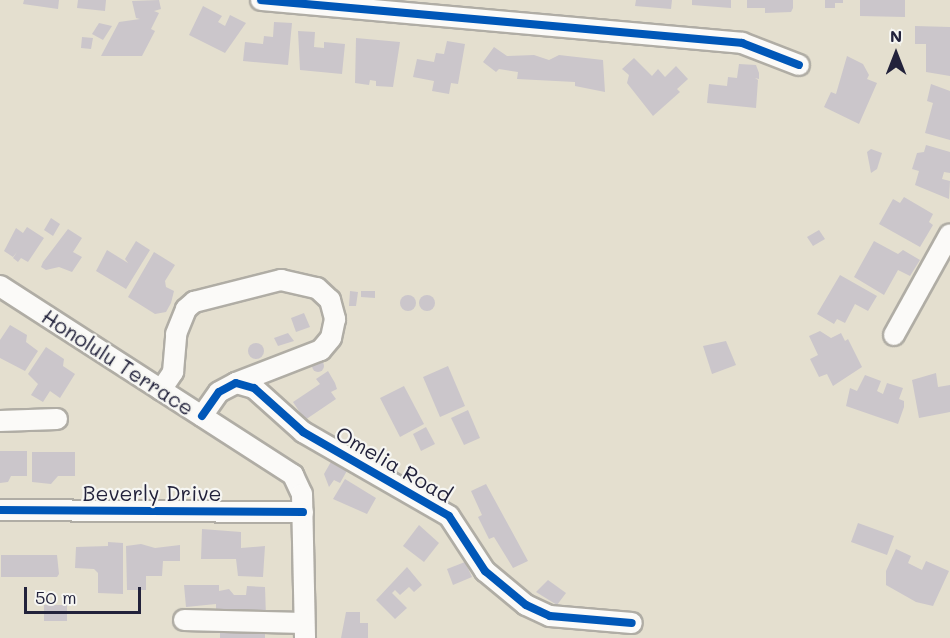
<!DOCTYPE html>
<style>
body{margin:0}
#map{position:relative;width:950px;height:638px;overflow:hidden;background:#e4dfcf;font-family:Mali,sans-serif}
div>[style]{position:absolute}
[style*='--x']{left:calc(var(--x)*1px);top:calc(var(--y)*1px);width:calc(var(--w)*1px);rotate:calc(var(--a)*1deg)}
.building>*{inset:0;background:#cbc6cb}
.round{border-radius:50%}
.roads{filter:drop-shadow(2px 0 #b0ada5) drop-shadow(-2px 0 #b0ada5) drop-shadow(0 2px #b0ada5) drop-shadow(0 -2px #b0ada5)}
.minor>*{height:20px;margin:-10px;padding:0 10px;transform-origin:10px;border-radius:10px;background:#fbfaf8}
.cycleway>*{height:8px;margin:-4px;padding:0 4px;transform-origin:4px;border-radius:4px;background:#0057b8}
span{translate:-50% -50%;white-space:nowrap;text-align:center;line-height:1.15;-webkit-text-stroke:4.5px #f6f6f2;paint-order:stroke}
.street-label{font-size:21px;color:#22223b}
.north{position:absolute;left:866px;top:24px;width:60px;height:60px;-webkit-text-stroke:4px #f6f6f2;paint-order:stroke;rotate:0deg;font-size:16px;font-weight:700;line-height:24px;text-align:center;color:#22223b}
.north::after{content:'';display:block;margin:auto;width:21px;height:27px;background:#22223b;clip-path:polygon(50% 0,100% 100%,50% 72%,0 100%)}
.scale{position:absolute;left:24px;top:587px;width:117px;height:27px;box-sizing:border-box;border:3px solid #22223b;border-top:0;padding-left:8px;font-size:18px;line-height:21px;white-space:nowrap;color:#22223b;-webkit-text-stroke:4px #f6f6f2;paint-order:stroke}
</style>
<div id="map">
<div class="building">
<div style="clip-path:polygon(24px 0,59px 0,58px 9px,23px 4px)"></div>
<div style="clip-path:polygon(78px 0,106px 0,105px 11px,77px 8px)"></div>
<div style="clip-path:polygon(159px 0,161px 9px,154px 11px,159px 13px,151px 29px,155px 31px,142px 56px,101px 56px,119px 22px,140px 19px,136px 18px,132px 1px)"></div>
<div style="clip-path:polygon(636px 0,672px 0,671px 9px,635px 6px)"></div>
<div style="clip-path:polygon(692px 0,731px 0,731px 8px,692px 5px)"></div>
<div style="clip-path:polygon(747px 0,793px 0,793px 8px,791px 12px,765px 13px,765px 8px,747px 8px)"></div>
<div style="clip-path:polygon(825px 0,843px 0,843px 3px,835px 3px,835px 8px,825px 8px)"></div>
<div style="clip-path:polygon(860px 0,905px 0,905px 17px,860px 16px)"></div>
<div style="clip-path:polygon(203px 6px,222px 16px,218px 22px,225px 26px,230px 15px,246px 23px,225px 53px,189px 35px)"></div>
<div style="clip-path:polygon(274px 22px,292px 23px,288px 65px,243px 61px,245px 42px,263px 44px,264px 36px,273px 37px)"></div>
<div style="clip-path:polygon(99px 23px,112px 26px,103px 40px,92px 34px)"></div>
<div style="clip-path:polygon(915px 26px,950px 27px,950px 76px,926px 72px,926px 44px,915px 44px)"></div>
<div style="clip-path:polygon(298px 31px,315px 32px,314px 47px,324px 48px,324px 42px,345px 44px,342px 74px,300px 70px)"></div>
<div style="clip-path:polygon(82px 37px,93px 38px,91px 49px,81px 48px)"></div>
<div style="clip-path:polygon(356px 38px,400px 42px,393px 87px,376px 86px,376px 81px,370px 80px,369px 85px,355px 83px)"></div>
<div style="clip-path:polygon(447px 41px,465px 44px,458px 84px,451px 83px,449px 94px,432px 91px,434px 81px,413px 77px,417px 59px,434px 62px,436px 53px,444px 54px)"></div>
<div style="clip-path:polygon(494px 47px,507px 56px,534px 55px,549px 60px,559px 55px,603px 60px,605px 92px,575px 86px,575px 82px,517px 79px,518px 72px,499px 69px,496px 72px,483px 62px)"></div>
<div style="clip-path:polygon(847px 56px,863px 64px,869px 75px,867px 79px,877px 83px,859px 124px,824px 107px,831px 92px,836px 94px)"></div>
<div style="clip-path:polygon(634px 58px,652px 76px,658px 69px,665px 77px,676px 66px,688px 79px,677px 89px,680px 92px,653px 116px,627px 83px,629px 75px,622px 69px)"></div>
<div style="clip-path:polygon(739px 64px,756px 65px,759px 73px,759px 79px,755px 78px,758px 80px,756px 108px,707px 103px,709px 84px,727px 86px,728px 77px,737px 78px)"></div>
<div style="clip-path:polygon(931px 84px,950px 91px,950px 140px,925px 133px,933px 103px,927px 101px)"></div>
<div style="clip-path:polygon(926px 145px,950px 152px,950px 173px,944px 172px,942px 179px,950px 181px,949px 199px,915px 185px,919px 171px,912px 169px,917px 153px,924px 152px)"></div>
<div style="clip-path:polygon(871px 149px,882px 153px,877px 169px,871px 173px,867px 152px)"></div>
<div style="clip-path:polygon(904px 197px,933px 214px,929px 222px,933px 225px,920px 247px,879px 224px,893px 199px,900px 203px)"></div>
<div style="clip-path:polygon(51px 218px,60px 224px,53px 236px,44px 230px)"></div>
<div style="clip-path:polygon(27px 227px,44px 238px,28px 262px,21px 258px,18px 262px,13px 258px,17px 252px,13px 257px,4px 251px,16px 228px,23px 233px)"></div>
<div style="clip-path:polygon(68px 229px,82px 238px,73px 252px,82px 257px,72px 272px,59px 267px,46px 270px,41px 267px,43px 262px)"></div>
<div style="clip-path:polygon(819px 230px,825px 239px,813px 246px,807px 237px)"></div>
<div style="clip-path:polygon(136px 241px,150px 250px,126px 289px,96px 271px,107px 250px,128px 263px,125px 259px)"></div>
<div style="clip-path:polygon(874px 241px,898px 254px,903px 250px,920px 260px,910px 276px,898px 270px,884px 295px,854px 277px)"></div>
<div style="clip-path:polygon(154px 252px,175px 265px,165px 281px,166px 287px,174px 291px,171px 303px,166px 312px,155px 314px,128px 297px)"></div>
<div style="clip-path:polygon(840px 275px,877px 296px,868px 311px,855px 304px,845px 323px,837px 319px,834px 324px,817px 314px)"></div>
<div style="clip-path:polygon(350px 291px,358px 292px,356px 306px,349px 306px)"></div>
<div style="clip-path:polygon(361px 291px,375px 291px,375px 298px,361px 297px)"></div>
<div class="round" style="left:419px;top:295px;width:16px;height:16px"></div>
<div class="round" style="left:400px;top:295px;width:16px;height:16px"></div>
<div style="clip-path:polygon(304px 313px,310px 327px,296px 332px,291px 318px)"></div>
<div style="clip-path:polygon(10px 325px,27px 335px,26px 342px,38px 351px,25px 371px,0 358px,0 340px)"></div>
<div style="clip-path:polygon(820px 331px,831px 338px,841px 333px,845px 341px,848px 339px,862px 367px,833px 386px,827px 374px,819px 377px,810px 359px,818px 355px,809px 336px)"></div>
<div style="clip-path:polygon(288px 333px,294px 341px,278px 346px,274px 338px)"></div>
<div style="clip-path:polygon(726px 341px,736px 365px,712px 374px,703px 346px)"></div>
<div class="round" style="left:248px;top:343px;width:16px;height:16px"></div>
<div style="clip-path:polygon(46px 347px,64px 359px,63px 366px,75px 374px,60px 398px,50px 391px,43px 402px,31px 395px,38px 384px,28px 374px)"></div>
<div class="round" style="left:312px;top:360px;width:12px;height:12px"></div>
<div style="clip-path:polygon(448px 366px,465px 406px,440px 417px,423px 377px)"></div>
<div style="clip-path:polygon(328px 371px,335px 383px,337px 389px,331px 392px,336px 399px,305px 420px,293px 402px,320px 384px,316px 379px)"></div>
<div style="clip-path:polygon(936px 373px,938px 387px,950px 385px,950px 412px,919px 418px,912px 380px)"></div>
<div style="clip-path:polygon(865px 375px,881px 381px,877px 391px,883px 394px,887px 383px,903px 388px,899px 399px,904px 401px,904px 407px,898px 424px,846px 406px,850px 388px,857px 391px)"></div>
<div style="clip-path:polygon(404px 386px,424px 424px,400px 437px,380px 398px)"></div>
<div style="clip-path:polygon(468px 410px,480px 438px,464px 445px,451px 418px)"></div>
<div style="clip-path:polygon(426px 427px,435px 444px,421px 451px,413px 434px)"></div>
<div style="clip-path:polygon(0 451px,27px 451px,27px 476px,11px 476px,8px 482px,0 483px)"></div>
<div style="clip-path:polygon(32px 452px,75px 452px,75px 476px,58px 476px,51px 484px,32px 482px)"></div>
<div style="clip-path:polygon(332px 460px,348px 469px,340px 483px,334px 480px,329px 487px,324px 474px)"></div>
<div style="clip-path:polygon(345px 479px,376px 498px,367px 514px,333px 499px)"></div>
<div style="clip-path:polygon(486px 484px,528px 561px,513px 568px,494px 537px,489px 539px,478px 517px,482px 515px,471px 491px)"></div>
<div style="clip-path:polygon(858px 523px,894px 536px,887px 555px,851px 542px)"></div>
<div style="clip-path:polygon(419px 525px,439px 543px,424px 562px,403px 546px)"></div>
<div style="clip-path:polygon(202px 529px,241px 532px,241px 548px,265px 546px,263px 577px,238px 576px,236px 559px,201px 559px)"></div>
<div style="clip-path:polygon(108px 542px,123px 543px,123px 594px,98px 593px,98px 573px,94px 569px,75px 568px,76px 547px,108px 546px)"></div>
<div style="clip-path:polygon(141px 544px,155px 548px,180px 545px,180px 561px,163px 561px,162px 576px,146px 576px,146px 590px,127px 590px,126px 546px)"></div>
<div style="clip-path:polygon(896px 549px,911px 556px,908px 563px,922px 570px,926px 561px,949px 571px,933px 606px,916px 602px,886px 585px,886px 571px)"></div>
<div style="clip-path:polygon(1px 555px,57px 555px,59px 574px,57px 577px,1px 577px)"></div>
<div style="clip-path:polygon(465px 562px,472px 577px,453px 585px,447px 569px)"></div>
<div style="clip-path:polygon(407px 567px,422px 585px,414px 592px,409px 587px,400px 595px,395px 590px,392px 593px,407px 608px,395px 619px,376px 600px)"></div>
<div style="clip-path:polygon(548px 580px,566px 593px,557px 605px,536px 592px)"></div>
<div style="clip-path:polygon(184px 585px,219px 585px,219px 591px,229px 589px,234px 595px,246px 595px,247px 586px,265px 587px,266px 617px,216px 609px,216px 604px,186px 607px)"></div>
<div style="clip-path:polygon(44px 605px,67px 605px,67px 621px,44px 621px)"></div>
<div style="clip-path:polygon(346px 612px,360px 612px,360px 623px,368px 623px,368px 638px,341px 638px)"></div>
<div style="clip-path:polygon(220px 631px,265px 632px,265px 638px,220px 638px)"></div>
</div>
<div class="roads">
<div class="minor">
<div style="--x:261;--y:0;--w:483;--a:5.1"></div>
<div style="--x:742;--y:43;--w:61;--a:21.1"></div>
<div style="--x:0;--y:286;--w:349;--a:32.8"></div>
<div style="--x:293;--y:475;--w:21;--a:65"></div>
<div style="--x:302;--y:494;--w:144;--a:88.8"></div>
<div style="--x:894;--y:335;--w:115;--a:-61"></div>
<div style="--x:161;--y:390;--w:22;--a:-56"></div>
<div style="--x:173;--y:372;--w:38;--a:-85"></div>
<div style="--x:176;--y:334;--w:27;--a:-68"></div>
<div style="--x:186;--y:309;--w:11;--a:-41"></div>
<div style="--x:194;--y:302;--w:90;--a:-14.2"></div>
<div style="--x:281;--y:280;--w:37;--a:13"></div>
<div style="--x:317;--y:288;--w:18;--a:43"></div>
<div style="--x:330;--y:300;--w:20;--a:75"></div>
<div style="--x:335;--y:319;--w:19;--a:102"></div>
<div style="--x:331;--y:338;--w:16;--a:130"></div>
<div style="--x:321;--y:350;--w:91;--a:158.8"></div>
<div style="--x:202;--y:416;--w:29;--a:-55"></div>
<div style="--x:219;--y:392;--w:19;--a:-28"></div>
<div style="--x:236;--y:383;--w:19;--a:16"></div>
<div style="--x:254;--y:388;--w:66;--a:41.9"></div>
<div style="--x:303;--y:432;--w:168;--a:29.9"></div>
<div style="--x:449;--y:516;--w:66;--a:56.8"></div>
<div style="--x:485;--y:571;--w:53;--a:39.7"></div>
<div style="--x:526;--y:605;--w:26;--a:25"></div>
<div style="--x:550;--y:616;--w:82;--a:4.9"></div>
<div style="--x:0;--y:421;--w:57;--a:-2"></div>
<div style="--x:0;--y:510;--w:303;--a:0.4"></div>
<div style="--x:184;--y:620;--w:120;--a:1.4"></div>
</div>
</div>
<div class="cycleway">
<div style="--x:261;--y:0;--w:483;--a:5.1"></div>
<div style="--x:742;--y:43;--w:61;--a:21.1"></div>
<div style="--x:202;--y:416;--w:29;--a:-55"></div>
<div style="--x:219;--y:392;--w:19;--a:-28"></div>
<div style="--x:236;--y:383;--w:19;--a:16"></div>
<div style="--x:254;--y:388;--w:66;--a:41.9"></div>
<div style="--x:303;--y:432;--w:168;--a:29.9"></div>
<div style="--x:449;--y:516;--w:66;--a:56.8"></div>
<div style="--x:485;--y:571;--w:53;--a:39.7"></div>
<div style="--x:526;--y:605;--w:26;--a:25"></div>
<div style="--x:550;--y:616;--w:82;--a:4.9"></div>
<div style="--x:0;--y:510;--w:303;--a:0.4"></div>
</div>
<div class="street-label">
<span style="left:118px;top:362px;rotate:33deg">Honolulu Terrace</span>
<span style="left:394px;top:464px;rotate:30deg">Omelia Road</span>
<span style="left:152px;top:493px">Beverly Drive</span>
</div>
<div class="north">N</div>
<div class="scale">50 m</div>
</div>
